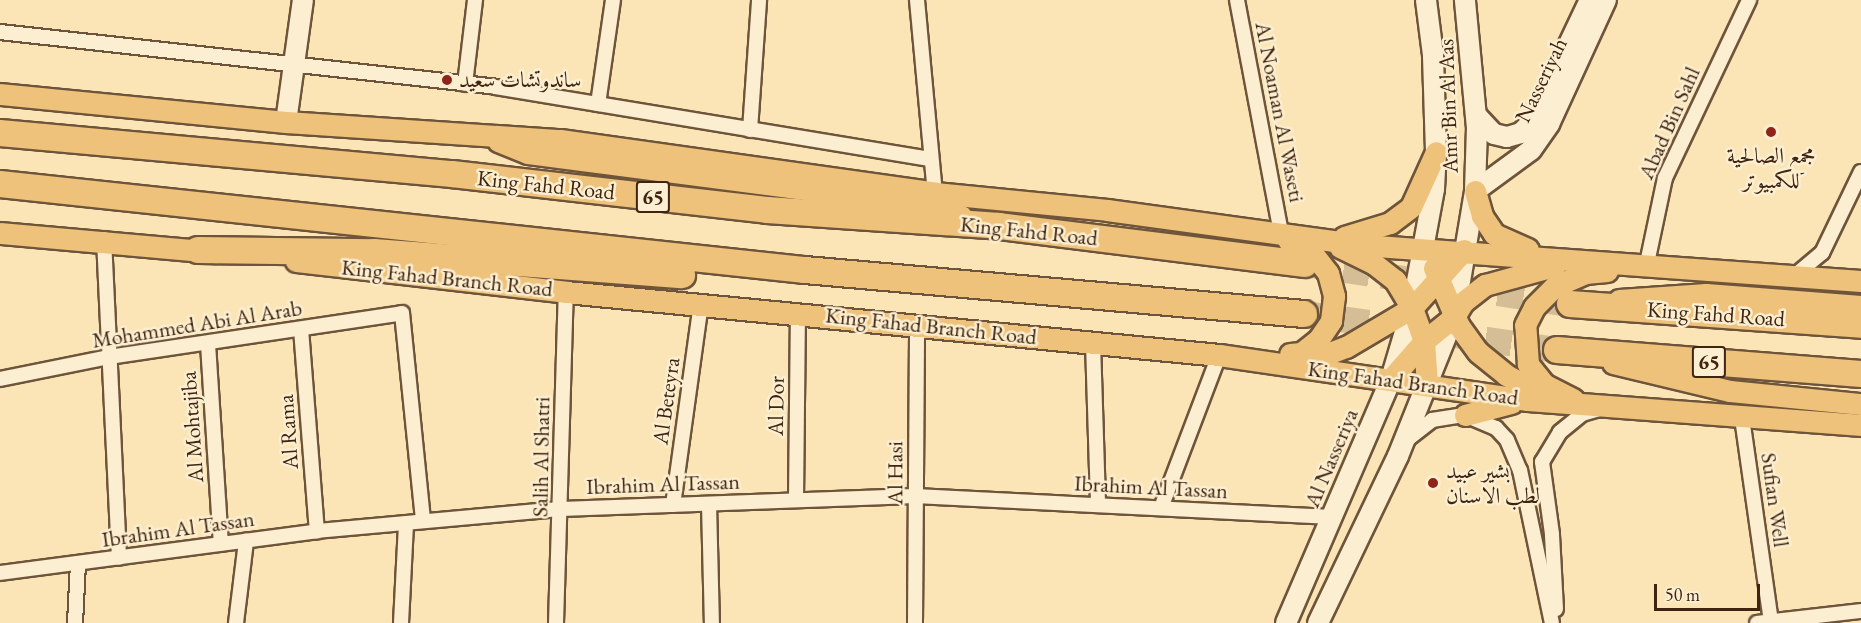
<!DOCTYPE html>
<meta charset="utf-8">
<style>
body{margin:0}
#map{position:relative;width:1861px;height:623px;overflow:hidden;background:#fbe5b6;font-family:"EB Garamond",Amiri,serif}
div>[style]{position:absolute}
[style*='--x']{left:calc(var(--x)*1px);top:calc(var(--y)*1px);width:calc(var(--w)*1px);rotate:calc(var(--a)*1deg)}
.highway-tunnel>*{height:26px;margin-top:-13px;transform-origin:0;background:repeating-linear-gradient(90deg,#d5be95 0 26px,transparent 0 39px)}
.roads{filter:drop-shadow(2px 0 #6e543a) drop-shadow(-2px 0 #6e543a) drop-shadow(0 2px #6e543a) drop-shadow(0 -2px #6e543a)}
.street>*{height:14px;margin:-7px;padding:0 7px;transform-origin:7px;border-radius:7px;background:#fceed0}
.secondary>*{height:20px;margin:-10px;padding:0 10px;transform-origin:10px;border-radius:10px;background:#fceed0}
.primary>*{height:21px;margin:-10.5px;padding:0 10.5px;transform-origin:10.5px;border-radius:10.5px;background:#eec27b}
.highway>*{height:26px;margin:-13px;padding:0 13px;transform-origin:13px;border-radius:13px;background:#eec27b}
.dots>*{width:16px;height:16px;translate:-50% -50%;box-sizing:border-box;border:3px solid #fceed0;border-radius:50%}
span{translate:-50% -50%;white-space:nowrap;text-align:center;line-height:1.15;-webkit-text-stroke:5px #fceed0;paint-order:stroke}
.shield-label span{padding:2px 4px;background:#fceed0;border:2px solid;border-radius:4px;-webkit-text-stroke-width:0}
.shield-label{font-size:21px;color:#3f2411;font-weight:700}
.poi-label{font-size:22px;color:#3f2411}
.left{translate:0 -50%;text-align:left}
.street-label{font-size:22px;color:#3f2411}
.scale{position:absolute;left:1654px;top:584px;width:106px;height:27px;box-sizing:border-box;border:3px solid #3f2411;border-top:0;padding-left:8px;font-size:18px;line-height:21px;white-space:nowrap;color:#3f2411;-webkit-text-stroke:4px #fceed0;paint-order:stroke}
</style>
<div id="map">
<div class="highway-tunnel">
<div style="--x:1305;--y:264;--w:268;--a:8.6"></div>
<div style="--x:1304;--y:314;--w:96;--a:7.8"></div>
<div style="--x:1447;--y:334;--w:111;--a:8.3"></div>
</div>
<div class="roads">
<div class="street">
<div style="--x:917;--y:0;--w:194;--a:84.7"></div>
<div style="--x:1237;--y:0;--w:236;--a:79.3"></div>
<div style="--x:0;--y:32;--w:498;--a:6.3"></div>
<div style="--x:495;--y:87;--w:440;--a:9.4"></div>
<div style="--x:465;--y:84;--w:85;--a:-83.2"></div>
<div style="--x:598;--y:104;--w:105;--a:-81.8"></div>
<div style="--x:750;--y:130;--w:130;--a:-86"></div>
<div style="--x:104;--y:239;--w:319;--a:87.3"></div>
<div style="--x:1646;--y:268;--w:92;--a:-78.1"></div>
<div style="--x:1665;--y:178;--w:197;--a:-64.7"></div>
<div style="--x:1793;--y:277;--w:38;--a:-40"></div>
<div style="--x:1822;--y:253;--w:90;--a:-64.3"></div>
<div style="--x:301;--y:329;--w:203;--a:85.5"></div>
<div style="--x:1093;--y:343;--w:162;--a:88.2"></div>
<div style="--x:208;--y:344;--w:200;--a:86.3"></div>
<div style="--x:0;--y:379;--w:111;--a:-11.4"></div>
<div style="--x:109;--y:357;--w:296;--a:-8.5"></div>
<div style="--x:402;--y:313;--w:209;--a:84.2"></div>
<div style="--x:1742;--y:418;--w:207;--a:81.9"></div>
<div style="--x:1408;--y:439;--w:31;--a:-38"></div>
<div style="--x:1432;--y:420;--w:33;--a:-9"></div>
<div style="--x:1465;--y:415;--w:34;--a:23"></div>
<div style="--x:1496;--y:428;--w:16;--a:47"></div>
<div style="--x:1507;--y:440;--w:33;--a:67"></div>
<div style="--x:1520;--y:470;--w:156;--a:78.2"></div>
<div style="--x:796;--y:500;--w:188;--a:-89.4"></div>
<div style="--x:709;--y:504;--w:119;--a:88.6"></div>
<div style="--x:673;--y:505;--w:204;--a:-82.1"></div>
<div style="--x:1161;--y:508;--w:164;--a:-69.2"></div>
<div style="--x:0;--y:573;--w:320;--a:-7.5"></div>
<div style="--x:317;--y:531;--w:245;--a:-5.2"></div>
<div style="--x:561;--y:509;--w:354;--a:-2.1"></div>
<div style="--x:915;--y:496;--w:417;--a:2.9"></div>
<div style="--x:1556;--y:609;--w:75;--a:-93.1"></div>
<div style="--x:1552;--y:534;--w:73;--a:-97.9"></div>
<div style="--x:1542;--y:462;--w:35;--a:-59"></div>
<div style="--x:1560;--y:432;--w:28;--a:-39"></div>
<div style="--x:1582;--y:414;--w:18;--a:-16"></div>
<div style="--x:75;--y:623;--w:60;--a:-87.1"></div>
<div style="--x:236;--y:623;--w:83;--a:-83"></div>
<div style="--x:401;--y:623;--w:100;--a:-87.1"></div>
<div style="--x:556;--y:623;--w:331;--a:-88.3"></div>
<div style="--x:915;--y:623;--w:300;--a:-89.6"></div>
<div style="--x:1757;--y:623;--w:105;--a:-6.6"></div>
</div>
<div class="secondary">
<div style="--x:1476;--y:115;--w:26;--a:47"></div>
<div style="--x:1494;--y:134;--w:13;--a:13"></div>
<div style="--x:1507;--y:137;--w:15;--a:-16"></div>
<div style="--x:1521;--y:133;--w:16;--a:-45"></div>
<div style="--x:1532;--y:122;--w:135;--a:-64.6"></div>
<div style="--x:286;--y:122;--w:123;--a:-82.1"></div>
<div style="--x:1475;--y:191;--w:69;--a:-36.2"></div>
<div style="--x:1531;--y:150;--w:32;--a:-55"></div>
<div style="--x:1549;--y:124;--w:136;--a:-65.3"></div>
<div style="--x:1286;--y:623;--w:266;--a:-66.7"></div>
<div style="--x:1391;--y:379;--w:74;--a:-73.5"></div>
<div style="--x:1412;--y:308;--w:121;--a:-79.5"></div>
<div style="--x:1434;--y:189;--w:37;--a:-87"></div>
<div style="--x:1436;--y:152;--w:97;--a:-91.8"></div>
<div style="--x:1433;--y:55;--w:55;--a:-97.3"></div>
<div style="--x:1318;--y:623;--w:185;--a:-64.4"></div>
<div style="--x:1398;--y:456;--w:150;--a:-68.1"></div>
<div style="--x:1454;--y:317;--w:128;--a:-80.5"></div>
<div style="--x:1475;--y:191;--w:63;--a:-88.2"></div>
<div style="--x:1477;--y:128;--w:129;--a:-95.4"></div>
</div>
<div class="primary">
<div style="--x:0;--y:94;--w:287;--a:5.6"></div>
<div style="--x:286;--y:122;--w:275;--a:3.8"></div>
<div style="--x:560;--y:140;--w:379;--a:8"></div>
<div style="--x:935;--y:193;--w:173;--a:5.6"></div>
<div style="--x:1107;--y:210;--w:257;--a:7.8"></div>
<div style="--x:1362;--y:245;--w:500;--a:4.13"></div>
<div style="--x:498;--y:141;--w:32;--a:22"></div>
<div style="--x:528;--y:153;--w:388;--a:7.4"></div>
<div style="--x:913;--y:203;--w:50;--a:15.2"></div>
<div style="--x:1475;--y:191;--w:26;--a:74"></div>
<div style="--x:1482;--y:216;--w:22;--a:56"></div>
<div style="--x:1494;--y:234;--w:37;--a:24"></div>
<div style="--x:0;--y:233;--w:215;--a:5.1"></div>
<div style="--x:1344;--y:237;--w:48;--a:-16.9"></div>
<div style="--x:1390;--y:223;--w:26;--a:-37"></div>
<div style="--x:1411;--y:207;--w:60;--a:-65.6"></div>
<div style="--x:1288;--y:240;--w:24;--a:24"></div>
<div style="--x:1310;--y:250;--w:29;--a:52"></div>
<div style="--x:1328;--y:273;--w:24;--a:75"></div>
<div style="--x:1334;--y:296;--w:25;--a:97"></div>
<div style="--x:1331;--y:321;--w:22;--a:124"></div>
<div style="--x:1319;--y:339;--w:23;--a:142"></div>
<div style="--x:1301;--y:353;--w:11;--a:175"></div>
<div style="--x:1340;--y:247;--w:37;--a:26"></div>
<div style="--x:1373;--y:263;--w:28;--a:38"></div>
<div style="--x:1395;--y:280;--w:33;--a:59"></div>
<div style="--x:1412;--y:308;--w:35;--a:70"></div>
<div style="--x:1424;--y:341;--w:44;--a:86.1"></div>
<div style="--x:296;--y:261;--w:272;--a:6.5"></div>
<div style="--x:566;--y:292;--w:656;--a:5.51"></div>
<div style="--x:1219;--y:355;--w:312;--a:8.3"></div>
<div style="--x:1528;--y:400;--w:334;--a:4.3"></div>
<div style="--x:1434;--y:268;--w:63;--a:66.7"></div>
<div style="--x:1459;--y:326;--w:32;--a:54"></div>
<div style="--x:1478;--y:352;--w:36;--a:39"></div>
<div style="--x:1506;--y:375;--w:50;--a:27.6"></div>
<div style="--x:1619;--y:300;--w:87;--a:-3.9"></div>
<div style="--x:1706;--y:294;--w:155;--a:4.4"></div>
<div style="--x:1297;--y:361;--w:12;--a:0"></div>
<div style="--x:1309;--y:361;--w:40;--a:-21"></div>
<div style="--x:1346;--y:347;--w:77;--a:-30.6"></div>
<div style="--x:1412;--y:308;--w:78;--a:-48.1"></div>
<div style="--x:1613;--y:363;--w:120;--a:13.5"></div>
<div style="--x:1730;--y:391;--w:132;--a:5.7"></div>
<div style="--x:1391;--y:379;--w:50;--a:-49"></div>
<div style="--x:1424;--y:341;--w:38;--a:-39"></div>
<div style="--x:1454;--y:317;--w:17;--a:-59"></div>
<div style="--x:1463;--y:302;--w:28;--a:-38"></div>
<div style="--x:1485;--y:285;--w:72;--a:-15.4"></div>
<div style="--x:1573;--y:399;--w:33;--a:-153"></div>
<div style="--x:1544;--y:384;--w:26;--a:-129"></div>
<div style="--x:1528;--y:364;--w:39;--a:-94"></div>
<div style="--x:1525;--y:325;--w:20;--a:-63"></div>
<div style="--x:1534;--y:307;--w:30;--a:-45"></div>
<div style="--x:1555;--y:286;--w:33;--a:-23"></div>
<div style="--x:1585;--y:273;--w:22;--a:-5"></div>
<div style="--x:1465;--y:415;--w:48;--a:-14.6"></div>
</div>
<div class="highway">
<div style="--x:0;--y:133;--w:454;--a:5.2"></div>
<div style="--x:452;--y:174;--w:317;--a:6.5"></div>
<div style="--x:767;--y:210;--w:233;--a:3.9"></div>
<div style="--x:999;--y:226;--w:308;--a:7.1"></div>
<div style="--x:0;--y:184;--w:810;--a:6.1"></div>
<div style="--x:805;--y:270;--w:501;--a:5.04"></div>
<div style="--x:198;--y:250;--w:176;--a:0.7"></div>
<div style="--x:374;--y:252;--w:309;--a:4.3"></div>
<div style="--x:1570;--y:304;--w:292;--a:4.1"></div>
<div style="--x:1557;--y:350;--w:305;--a:4.5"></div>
</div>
</div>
<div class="dots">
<div style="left:447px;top:80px;background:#8f2418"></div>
<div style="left:1771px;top:132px;background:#8f2418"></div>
<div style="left:1433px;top:483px;background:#8f2418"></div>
</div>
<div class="shield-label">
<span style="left:653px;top:197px">65</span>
<span style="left:1709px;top:362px">65</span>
</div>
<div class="poi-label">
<span class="left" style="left:459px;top:80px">ساندوتشات سعيد</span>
<span style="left:1771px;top:168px">مجمع الصالحية<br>للكمبيوتر</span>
<span class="left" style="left:1446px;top:483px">بشير عبيد<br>لطب الاسنان</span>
</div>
<div class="street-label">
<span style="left:1541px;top:80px;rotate:-64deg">Nasseriyah</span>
<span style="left:1448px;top:106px;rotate:-92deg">Amr Bin Al Aas</span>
<span style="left:1280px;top:112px;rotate:79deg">Al Noaman Al Waseti</span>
<span style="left:1669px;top:123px;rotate:-66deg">Abad Bin Sahl</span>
<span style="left:546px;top:185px;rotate:6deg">King Fahd Road</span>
<span style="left:1029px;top:231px;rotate:6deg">King Fahd Road</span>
<span style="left:447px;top:278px;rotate:6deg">King Fahad Branch Road</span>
<span style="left:1716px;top:314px;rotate:4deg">King Fahd Road</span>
<span style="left:197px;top:324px;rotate:-9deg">Mohammed Abi Al Arab</span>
<span style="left:931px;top:326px;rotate:6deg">King Fahad Branch Road</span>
<span style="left:1413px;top:383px;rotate:8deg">King Fahad Branch Road</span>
<span style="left:666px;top:401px;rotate:-82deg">Al Beteyra</span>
<span style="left:776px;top:406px;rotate:-89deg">Al Dor</span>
<span style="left:192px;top:427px;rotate:-94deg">Al Mohtajiba</span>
<span style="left:288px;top:432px;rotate:-94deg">Al Rama</span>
<span style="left:541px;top:457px;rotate:-89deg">Salih Al Shatri</span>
<span style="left:1331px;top:458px;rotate:-67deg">Al Nasseriya</span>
<span style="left:895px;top:473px;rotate:-90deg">Al Hasi</span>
<span style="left:663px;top:484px;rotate:-2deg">Ibrahim Al Tassan</span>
<span style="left:1151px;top:487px;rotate:3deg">Ibrahim Al Tassan</span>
<span style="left:1775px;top:500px;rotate:82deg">Sufian Well</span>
<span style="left:178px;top:529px;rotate:-8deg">Ibrahim Al Tassan</span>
</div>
<div class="scale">50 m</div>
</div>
